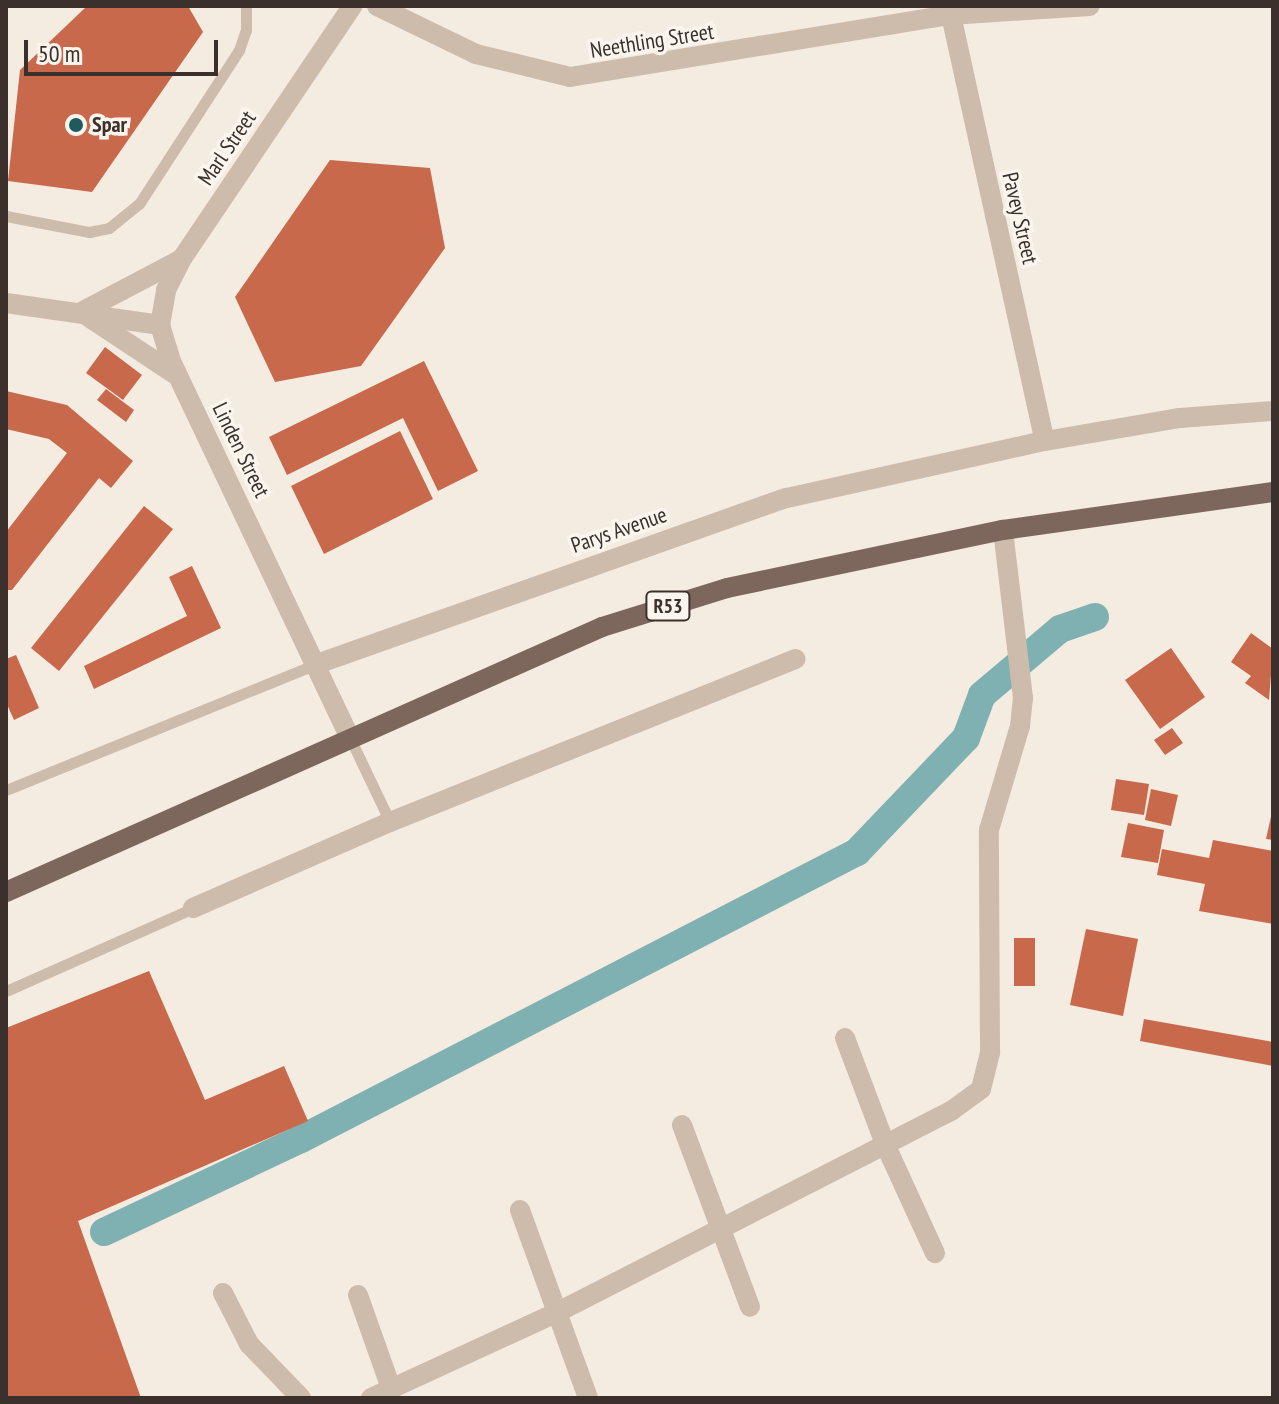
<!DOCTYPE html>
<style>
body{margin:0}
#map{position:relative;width:1279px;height:1404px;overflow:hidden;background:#f4ebe1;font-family:"PT Sans Narrow",sans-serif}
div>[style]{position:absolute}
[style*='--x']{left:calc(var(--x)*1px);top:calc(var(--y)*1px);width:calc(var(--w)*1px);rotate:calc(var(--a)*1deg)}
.canal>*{height:28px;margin:-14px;padding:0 14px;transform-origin:14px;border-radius:14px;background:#7fb0b2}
.building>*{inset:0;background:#c8694b}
.lane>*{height:11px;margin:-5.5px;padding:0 5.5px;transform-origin:5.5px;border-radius:5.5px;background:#cdbbac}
.street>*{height:20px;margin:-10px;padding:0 10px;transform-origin:10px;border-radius:10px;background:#cdbbac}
.primary>*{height:20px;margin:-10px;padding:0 10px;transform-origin:10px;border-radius:10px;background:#7d675c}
.dots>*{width:22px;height:22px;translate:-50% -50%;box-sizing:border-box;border:4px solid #fbf5ee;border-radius:50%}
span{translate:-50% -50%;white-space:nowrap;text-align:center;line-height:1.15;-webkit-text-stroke:7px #fbf5ee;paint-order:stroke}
.shield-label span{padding:2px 6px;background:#fbf5ee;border:2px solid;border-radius:6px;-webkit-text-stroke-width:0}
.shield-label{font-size:20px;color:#3b302b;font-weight:700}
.street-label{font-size:22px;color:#3b302b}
.poi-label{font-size:22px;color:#3b302b;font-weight:700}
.left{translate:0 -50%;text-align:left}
.frame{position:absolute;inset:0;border:8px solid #3b302b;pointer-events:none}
.scale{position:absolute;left:24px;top:40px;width:194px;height:36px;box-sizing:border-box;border:4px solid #3b302b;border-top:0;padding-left:10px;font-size:24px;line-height:28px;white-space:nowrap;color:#3b302b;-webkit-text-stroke:6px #fbf5ee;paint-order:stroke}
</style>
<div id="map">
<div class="canal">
<div style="--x:104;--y:1232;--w:218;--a:-25.3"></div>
<div style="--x:301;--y:1139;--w:626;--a:-27.3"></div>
<div style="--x:857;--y:852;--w:158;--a:-46.3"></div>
<div style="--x:966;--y:738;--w:46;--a:-69.6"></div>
<div style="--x:982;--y:695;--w:102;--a:-40.2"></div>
<div style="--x:1060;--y:629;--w:37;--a:-19"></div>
</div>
<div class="building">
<div style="clip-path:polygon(87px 6px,188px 6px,203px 32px,92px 192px,8px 181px,20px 70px)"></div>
<div style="clip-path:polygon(330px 160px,430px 168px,445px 248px,361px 366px,275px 382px,235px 297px)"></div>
<div style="clip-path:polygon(105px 347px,142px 375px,123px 400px,86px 373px)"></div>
<div style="clip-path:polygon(424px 361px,478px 471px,438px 491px,403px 418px,287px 475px,269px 437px)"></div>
<div style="clip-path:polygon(106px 389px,134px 410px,126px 422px,97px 400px)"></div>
<div style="clip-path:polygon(6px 391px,67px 405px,133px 461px,111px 488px,99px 478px,12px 590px,6px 590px,6px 532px,67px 453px,49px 439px,6px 429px)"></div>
<div style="clip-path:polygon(400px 431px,433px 499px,324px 554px,291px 486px)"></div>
<div style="clip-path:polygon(144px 506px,173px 529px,59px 671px,31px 648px)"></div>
<div style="clip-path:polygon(192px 566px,221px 628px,94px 689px,84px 666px,187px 616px,169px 577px)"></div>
<div style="clip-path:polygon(1251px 633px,1273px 649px,1269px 700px,1245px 683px,1251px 676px,1231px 662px)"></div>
<div style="clip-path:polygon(1171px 648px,1205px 697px,1160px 729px,1125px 680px)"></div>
<div style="clip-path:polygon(16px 655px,39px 708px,14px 720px,6px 702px,6px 659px)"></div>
<div style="clip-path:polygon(1172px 728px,1183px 743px,1165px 755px,1154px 740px)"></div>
<div style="clip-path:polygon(1116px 779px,1149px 784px,1144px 815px,1111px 810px)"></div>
<div style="clip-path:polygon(1151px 789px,1178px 795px,1171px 826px,1145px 820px)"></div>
<div style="clip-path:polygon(1272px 812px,1273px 812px,1273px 840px,1266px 839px)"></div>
<div style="clip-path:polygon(1128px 823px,1164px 830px,1158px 863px,1121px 857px)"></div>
<div style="clip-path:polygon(1213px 840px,1273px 851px,1273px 924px,1199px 911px,1205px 884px,1157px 875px,1162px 849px,1209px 858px)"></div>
<div style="clip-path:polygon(1086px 929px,1138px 939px,1123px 1016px,1070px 1005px)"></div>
<div style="clip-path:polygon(1014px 938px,1035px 938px,1035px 986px,1014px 986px)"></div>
<div style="clip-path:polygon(149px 971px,205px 1100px,284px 1066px,308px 1121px,78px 1221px,141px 1398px,6px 1398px,6px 1028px)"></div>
<div style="clip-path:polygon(1144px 1019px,1273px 1042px,1273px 1066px,1140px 1041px)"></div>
</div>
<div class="lane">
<div style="--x:6;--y:216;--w:85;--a:10.9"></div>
<div style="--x:89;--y:232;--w:20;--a:-11"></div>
<div style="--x:109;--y:228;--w:38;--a:-39"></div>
<div style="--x:139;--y:204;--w:184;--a:-57"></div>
<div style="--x:239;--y:50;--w:21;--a:-71"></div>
<div style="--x:246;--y:30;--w:24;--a:-90"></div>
<div style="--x:349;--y:736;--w:95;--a:64.5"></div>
<div style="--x:6;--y:790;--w:336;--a:-22.1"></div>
<div style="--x:6;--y:991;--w:205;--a:-23.9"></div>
</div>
<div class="street">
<div style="--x:377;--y:6;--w:110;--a:25.9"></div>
<div style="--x:476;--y:54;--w:97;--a:13.7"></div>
<div style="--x:570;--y:77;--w:385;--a:-9.3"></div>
<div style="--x:950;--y:15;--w:140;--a:-3.7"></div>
<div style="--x:949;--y:6;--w:445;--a:77.6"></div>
<div style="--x:6;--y:303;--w:156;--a:8.1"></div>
<div style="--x:79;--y:313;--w:112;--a:-27.7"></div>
<div style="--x:90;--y:318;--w:100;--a:33.5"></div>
<div style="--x:317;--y:664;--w:498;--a:-19.5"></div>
<div style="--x:787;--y:498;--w:264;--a:-12.5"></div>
<div style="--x:1045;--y:441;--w:137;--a:-9.7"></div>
<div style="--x:1180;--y:418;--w:93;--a:-4.3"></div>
<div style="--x:349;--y:736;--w:415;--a:-115.4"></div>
<div style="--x:171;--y:361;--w:38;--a:-107"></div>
<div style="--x:160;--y:325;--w:36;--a:-80"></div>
<div style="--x:166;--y:290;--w:37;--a:-63"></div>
<div style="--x:183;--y:257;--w:303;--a:-56"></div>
<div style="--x:193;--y:908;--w:215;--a:-23.6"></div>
<div style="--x:390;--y:822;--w:437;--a:-21.9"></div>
<div style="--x:845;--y:1038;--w:113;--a:69.3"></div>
<div style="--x:885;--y:1144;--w:120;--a:65.4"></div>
<div style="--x:682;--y:1125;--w:194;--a:69.5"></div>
<div style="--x:520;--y:1210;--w:200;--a:70.1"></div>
<div style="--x:223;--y:1293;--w:57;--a:63"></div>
<div style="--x:249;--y:1344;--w:75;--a:46.1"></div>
<div style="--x:358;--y:1295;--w:99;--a:70.5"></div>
<div style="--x:371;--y:1398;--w:206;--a:-24.7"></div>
<div style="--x:558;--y:1312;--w:441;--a:-27.1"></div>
<div style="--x:951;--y:1111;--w:37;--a:-36"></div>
<div style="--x:981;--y:1089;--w:38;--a:-76"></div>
<div style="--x:990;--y:1052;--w:222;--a:-90.3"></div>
<div style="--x:989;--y:830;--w:109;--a:-73.4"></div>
<div style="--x:1020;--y:726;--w:28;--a:-84"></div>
<div style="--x:1023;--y:698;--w:169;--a:-96.8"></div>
</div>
<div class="primary">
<div style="--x:6;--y:892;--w:652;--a:-23.97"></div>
<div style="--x:602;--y:627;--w:131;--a:-17.3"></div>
<div style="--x:727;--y:588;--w:282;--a:-11.9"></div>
<div style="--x:1003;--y:530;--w:273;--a:-8"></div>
</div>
<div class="dots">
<div style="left:76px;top:125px;background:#1f5a5e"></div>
</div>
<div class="shield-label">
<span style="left:668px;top:606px">R53</span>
</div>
<div class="street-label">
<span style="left:652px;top:41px;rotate:-9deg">Neethling Street</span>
<span style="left:227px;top:148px;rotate:-56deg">Marl Street</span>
<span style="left:1020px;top:218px;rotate:77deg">Pavey Street</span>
<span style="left:241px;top:450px;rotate:64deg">Linden Street</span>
<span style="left:619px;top:530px;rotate:-19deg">Parys Avenue</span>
</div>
<div class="poi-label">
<span class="left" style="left:92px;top:125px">Spar</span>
</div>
<div class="frame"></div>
<div class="scale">50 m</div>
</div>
